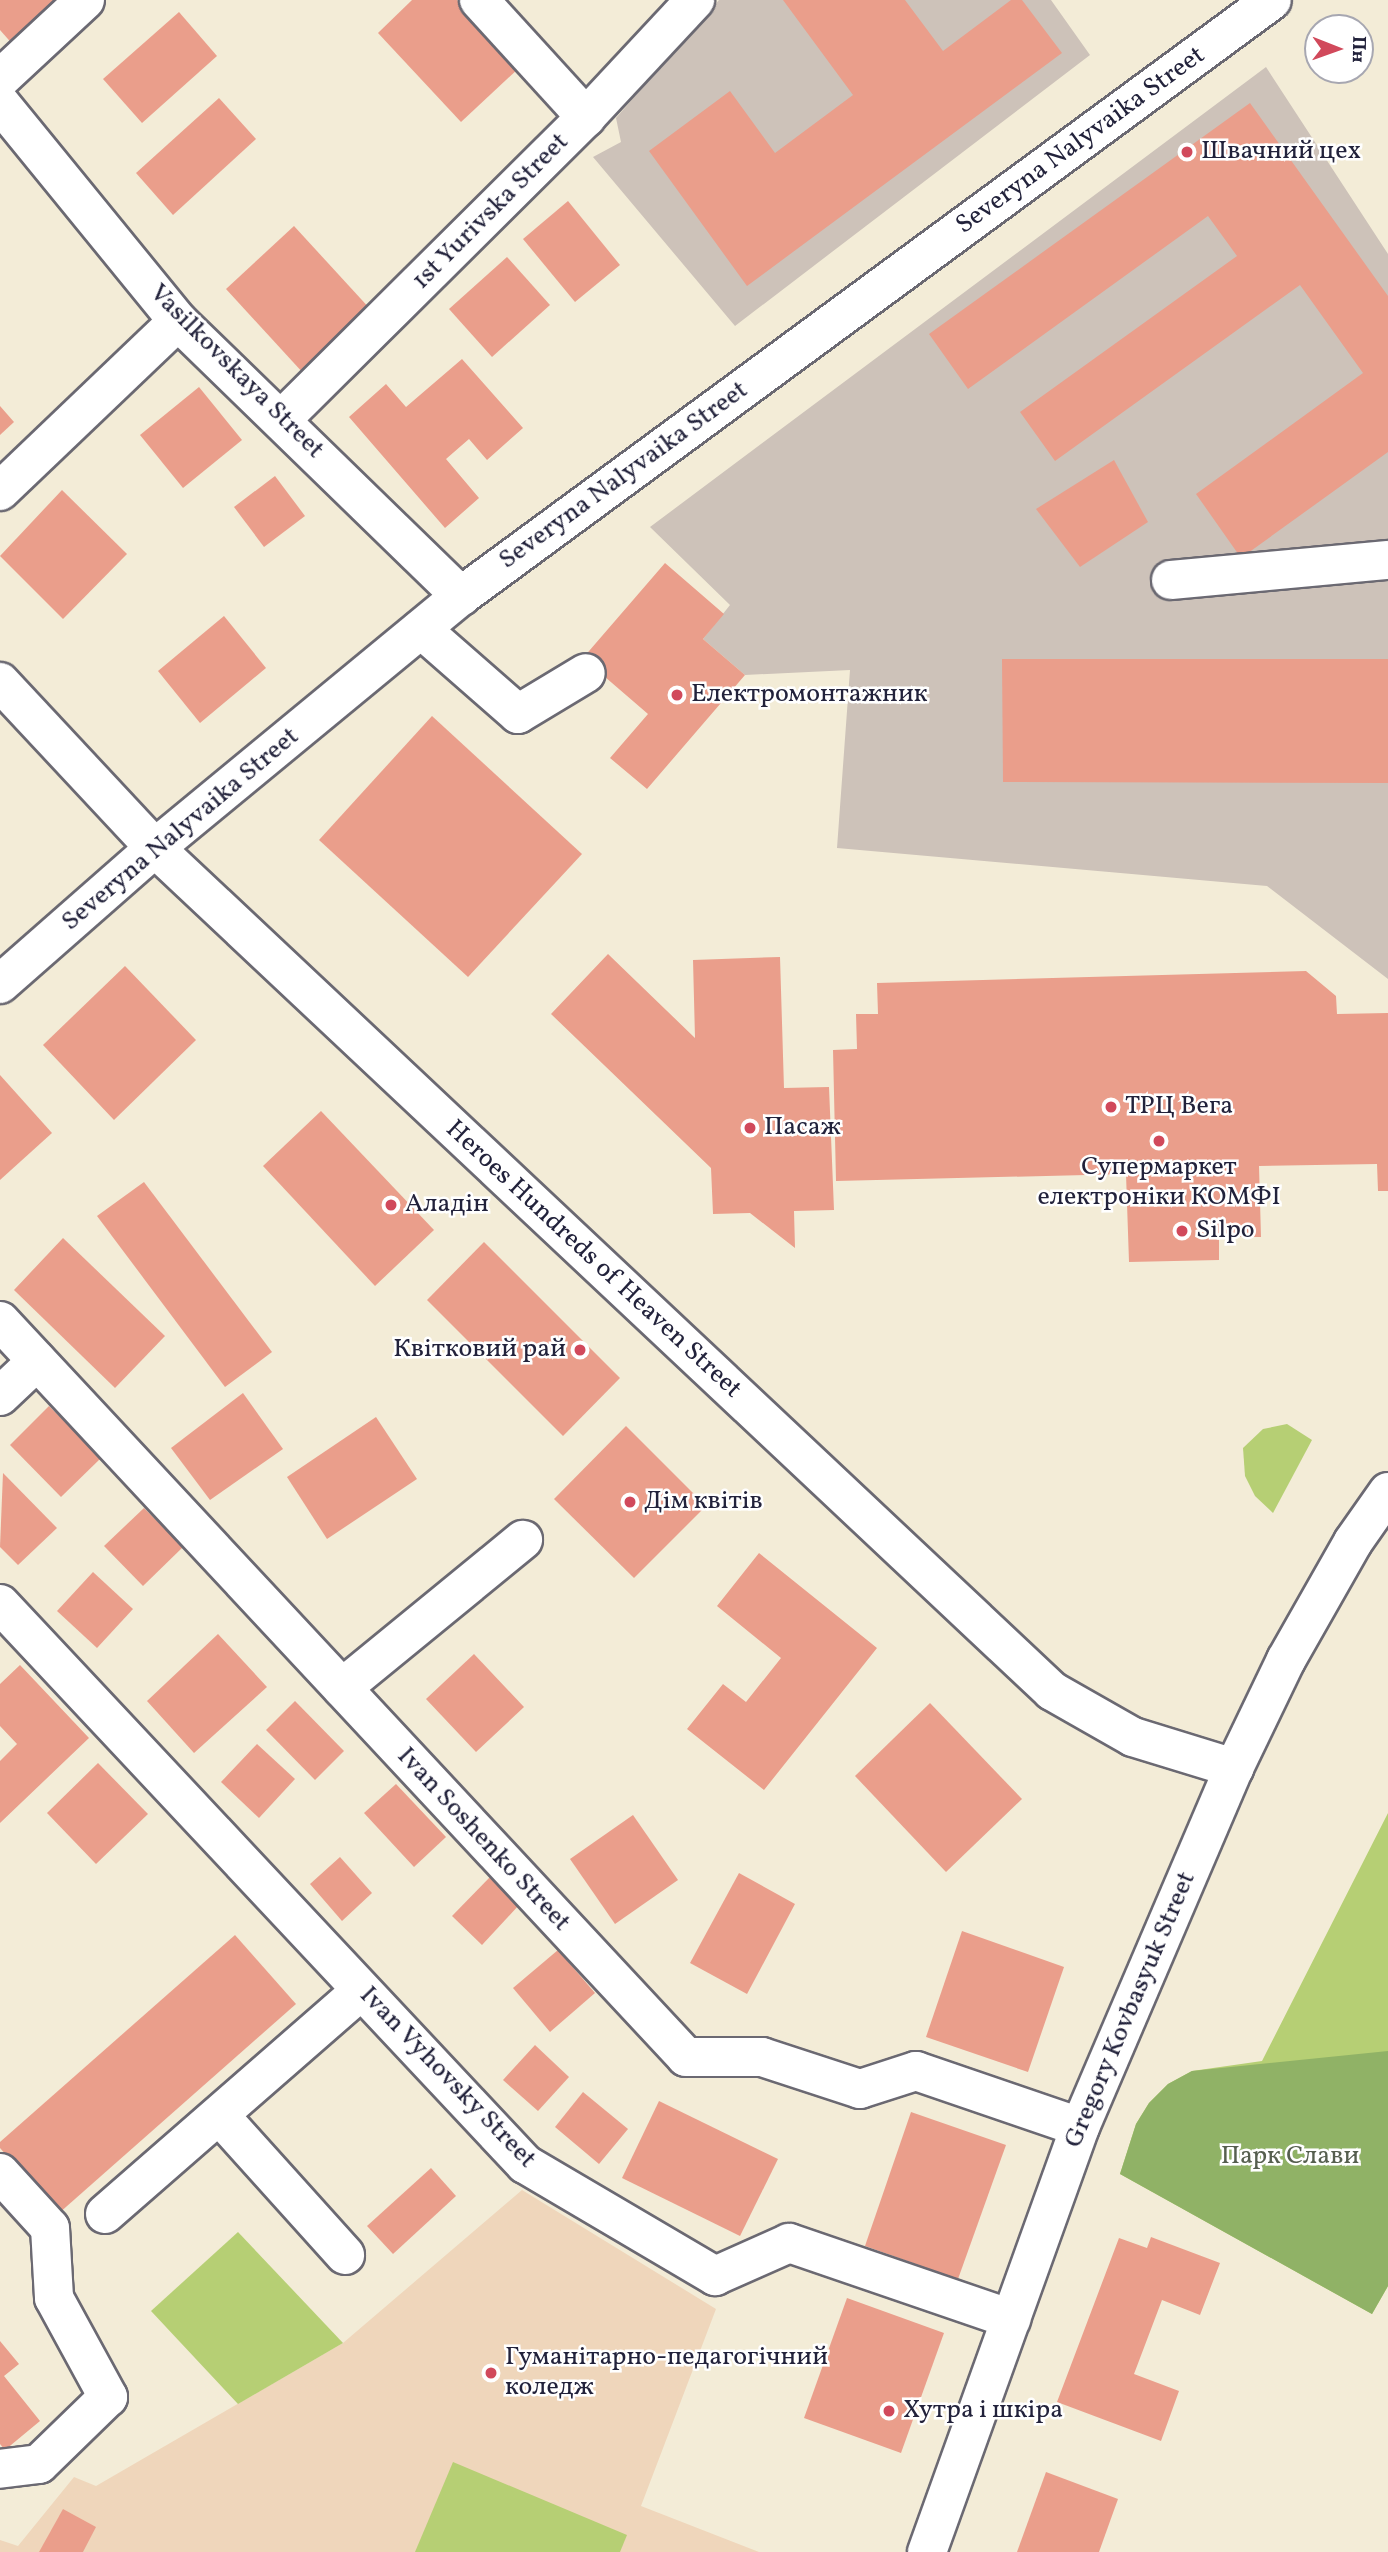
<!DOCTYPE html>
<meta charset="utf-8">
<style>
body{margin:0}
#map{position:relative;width:1388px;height:2552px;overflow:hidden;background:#f3ecd7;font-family:Vollkorn,serif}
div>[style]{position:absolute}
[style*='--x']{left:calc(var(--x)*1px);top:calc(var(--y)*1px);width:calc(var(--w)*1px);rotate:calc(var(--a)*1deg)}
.built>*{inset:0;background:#efd6bb}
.industrial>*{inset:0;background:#cdc2b9}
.green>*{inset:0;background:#b6cf74}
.forest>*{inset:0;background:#90b266}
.building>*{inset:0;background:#ea9e8b}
.roads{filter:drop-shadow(2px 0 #6b6972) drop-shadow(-2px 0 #6b6972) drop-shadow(0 2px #6b6972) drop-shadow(0 -2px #6b6972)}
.minor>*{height:38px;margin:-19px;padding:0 19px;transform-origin:19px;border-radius:19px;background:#fff}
.dots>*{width:19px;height:19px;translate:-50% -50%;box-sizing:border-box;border:4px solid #fff;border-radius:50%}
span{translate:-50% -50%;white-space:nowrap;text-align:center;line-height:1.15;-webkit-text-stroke:5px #fff;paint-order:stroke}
.street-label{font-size:26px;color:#22223b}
.poi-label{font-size:26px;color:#22223b}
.left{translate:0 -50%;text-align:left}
.right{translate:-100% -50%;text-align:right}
.park-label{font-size:26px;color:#565f4f}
.north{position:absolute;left:1304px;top:14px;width:70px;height:70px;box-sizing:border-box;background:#fff;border:2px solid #a7a7b1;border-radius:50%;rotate:91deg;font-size:19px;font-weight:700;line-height:28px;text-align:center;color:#22223b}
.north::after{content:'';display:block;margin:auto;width:24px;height:32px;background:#d1495b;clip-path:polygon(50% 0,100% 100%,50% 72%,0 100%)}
</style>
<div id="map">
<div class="built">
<div style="clip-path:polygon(522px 2190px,716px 2309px,641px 2506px,759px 2552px,0 2552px,0 2540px,18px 2546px,74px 2477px,96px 2486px,343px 2343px)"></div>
</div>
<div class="industrial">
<div style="clip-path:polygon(719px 0,1051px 0,1090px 55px,735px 326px,593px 157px,621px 142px,616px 118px)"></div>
<div style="clip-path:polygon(1266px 67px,1388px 254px,1388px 979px,1267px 886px,837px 848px,850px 670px,745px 675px,703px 639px,730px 605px,650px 527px)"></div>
</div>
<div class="green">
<div style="clip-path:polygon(1287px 1424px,1312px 1440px,1273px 1513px,1255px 1496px,1245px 1476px,1243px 1448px,1263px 1429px)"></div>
<div style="clip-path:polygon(1388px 1813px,1388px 2286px,1372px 2314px,1120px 2174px,1136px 2124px,1149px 2103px,1168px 2084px,1192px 2071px,1262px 2061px)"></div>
<div style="clip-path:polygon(238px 2232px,343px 2343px,238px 2404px,151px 2311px)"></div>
<div style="clip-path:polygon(453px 2462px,627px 2535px,620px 2552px,415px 2552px)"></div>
</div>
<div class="forest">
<div style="clip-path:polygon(1388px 2051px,1388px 2286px,1372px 2314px,1120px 2174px,1136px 2124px,1149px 2103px,1168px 2084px,1192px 2071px)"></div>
</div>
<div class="building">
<div style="clip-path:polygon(0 0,67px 0,15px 47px,0 30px)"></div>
<div style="clip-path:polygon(412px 0,457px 0,520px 67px,461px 122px,378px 33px)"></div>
<div style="clip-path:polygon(783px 0,905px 0,943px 51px,1011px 0,1022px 0,1062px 53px,747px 286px,649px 151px,730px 91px,775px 153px,853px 95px)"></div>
<div style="clip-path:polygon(179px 12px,217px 56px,142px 123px,103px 79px)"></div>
<div style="clip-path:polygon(219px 98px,256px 139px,173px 215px,136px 173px)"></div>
<div style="clip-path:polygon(1250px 103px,1388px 296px,1388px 452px,1241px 558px,1196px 494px,1363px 373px,1300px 285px,1055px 461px,1020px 412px,1237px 256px,1208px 216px,968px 389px,929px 334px)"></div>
<div style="clip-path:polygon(568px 201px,620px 265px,575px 302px,523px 239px)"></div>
<div style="clip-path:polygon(294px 226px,372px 311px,304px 374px,226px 289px)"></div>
<div style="clip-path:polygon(507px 257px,550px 305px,492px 357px,449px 309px)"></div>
<div style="clip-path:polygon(462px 359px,523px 428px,487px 460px,469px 439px,446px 459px,479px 498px,445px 528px,349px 417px,386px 384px,406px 407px)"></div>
<div style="clip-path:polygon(199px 387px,242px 440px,183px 488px,140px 435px)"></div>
<div style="clip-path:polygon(0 406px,14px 422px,0 435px)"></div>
<div style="clip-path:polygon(1114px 460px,1148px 522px,1080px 567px,1036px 509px)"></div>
<div style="clip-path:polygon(275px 476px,305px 516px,264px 547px,234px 507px)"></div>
<div style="clip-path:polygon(62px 490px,127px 554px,63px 619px,0 556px)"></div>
<div style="clip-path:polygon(665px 563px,724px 614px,703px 639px,745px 675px,647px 789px,610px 758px,648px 714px,583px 658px)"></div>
<div style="clip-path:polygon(224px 616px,266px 668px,200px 723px,158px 671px)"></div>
<div style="clip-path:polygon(1002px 659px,1388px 659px,1388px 783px,1003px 782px)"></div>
<div style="clip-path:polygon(432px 716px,582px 854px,468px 977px,319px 840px)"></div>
<div style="clip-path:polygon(608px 954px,695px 1038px,693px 960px,780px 957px,784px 1088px,829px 1087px,834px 1210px,794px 1211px,795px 1248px,750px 1213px,713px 1214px,711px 1168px,551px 1014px)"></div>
<div style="clip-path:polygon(125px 966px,196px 1040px,114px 1120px,43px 1045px)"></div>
<div style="clip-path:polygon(1306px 971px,1336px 996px,1337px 1014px,1388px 1013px,1388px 1191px,1378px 1191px,1377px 1164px,1259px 1166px,1261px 1237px,1219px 1237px,1219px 1260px,1129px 1262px,1126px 1174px,836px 1181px,833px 1050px,857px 1049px,856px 1014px,878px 1014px,877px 983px)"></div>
<div style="clip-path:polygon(0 1075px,52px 1133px,0 1180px)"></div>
<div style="clip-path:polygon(321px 1111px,434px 1230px,375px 1286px,263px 1166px)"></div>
<div style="clip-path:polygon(144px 1182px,272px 1352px,225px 1387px,97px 1216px)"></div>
<div style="clip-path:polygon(63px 1238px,165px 1336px,115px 1388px,14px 1290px)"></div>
<div style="clip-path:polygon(484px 1242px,620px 1378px,563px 1436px,427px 1300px)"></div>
<div style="clip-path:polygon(243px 1393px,283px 1449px,210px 1500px,171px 1448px)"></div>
<div style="clip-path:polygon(49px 1406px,101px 1458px,61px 1497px,10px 1445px)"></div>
<div style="clip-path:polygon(376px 1417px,417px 1479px,327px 1539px,287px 1477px)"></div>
<div style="clip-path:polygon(626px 1426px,706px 1506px,634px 1578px,554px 1499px)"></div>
<div style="clip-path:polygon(3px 1473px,57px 1528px,18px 1565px,0 1547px)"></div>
<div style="clip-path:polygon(144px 1508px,183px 1547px,143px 1586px,104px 1546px)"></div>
<div style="clip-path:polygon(759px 1553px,877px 1648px,764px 1790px,687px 1729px,723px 1684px,746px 1702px,781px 1658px,717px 1606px)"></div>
<div style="clip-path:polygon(93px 1572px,133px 1609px,97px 1648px,57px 1611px)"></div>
<div style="clip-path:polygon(218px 1634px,267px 1687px,194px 1753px,147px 1701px)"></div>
<div style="clip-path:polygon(474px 1654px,524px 1707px,476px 1752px,426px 1699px)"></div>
<div style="clip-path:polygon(20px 1665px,89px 1738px,0 1823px,0 1761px,17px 1744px,0 1726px,0 1684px)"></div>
<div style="clip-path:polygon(295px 1701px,344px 1751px,315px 1780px,266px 1730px)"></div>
<div style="clip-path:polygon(930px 1703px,1022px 1799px,946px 1872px,855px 1776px)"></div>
<div style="clip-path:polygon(257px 1744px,295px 1779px,259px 1818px,221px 1782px)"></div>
<div style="clip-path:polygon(98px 1763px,148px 1814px,96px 1864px,47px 1813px)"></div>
<div style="clip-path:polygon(396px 1784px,446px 1837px,414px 1867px,364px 1813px)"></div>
<div style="clip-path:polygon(633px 1815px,678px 1880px,615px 1924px,570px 1859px)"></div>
<div style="clip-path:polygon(340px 1857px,372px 1893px,342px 1921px,310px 1884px)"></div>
<div style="clip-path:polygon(739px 1873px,795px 1904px,747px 1994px,690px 1963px)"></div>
<div style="clip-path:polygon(490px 1877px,519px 1905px,482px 1945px,452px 1916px)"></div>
<div style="clip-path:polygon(962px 1931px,1064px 1967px,1028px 2072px,926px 2037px)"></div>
<div style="clip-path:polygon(235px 1935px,296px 2004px,58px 2214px,0 2148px,0 2142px)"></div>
<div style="clip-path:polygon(558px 1950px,595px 1993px,550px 2032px,513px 1988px)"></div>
<div style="clip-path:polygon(535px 2045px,569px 2077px,538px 2111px,503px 2080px)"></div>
<div style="clip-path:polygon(583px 2092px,628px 2129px,599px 2164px,555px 2127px)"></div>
<div style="clip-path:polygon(659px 2101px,778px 2159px,740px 2236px,622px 2178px)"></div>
<div style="clip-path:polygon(911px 2112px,1006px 2145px,958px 2279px,865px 2246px)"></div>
<div style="clip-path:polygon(431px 2168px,456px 2196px,393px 2254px,367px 2226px)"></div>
<div style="clip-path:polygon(1151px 2237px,1220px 2263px,1200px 2315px,1162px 2300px,1134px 2374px,1179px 2391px,1161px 2441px,1057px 2402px,1119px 2238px,1147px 2248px)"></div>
<div style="clip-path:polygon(847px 2298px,944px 2333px,901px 2453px,804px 2418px)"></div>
<div style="clip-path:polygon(0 2341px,19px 2364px,4px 2376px,40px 2421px,5px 2450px,0 2444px)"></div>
<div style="clip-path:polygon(1046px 2472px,1118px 2499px,1099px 2552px,1017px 2552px)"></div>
<div style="clip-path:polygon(63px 2509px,96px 2527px,83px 2552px,39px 2552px)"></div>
</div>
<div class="roads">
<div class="minor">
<div style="--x:479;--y:0;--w:159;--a:47.6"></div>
<div style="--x:0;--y:79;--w:116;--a:-42.9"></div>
<div style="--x:0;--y:103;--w:281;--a:50.8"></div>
<div style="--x:178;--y:321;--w:395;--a:44.2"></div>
<div style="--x:282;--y:419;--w:429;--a:-44.8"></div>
<div style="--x:586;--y:117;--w:160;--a:-47"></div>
<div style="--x:0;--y:491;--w:246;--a:-43.7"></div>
<div style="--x:1171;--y:580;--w:218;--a:-5.3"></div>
<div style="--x:421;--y:629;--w:129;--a:41.2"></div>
<div style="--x:518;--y:714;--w:79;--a:-31.1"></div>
<div style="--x:0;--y:682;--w:227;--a:47"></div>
<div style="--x:155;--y:848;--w:1231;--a:43.22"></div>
<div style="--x:1052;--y:1691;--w:93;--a:29.6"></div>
<div style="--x:1133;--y:1737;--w:106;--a:17.1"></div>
<div style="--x:0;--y:984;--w:206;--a:-41.3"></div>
<div style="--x:155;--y:848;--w:396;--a:-39.5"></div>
<div style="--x:461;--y:596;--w:1006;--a:-36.31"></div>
<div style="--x:0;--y:1321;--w:1006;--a:47.01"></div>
<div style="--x:686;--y:2057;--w:76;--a:0"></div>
<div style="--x:762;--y:2057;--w:103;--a:18.1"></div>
<div style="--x:860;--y:2089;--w:59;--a:-17.8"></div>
<div style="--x:916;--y:2071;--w:173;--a:18.9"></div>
<div style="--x:0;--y:1396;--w:51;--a:-43.4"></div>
<div style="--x:0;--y:1604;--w:768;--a:46.85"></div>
<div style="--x:525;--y:2164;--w:221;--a:30.5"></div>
<div style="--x:715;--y:2276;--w:81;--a:-24"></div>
<div style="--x:789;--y:2243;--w:235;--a:18.9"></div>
<div style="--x:342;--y:1688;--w:234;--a:-39.3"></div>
<div style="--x:220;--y:2116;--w:187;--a:48"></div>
<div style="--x:0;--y:2173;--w:74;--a:47.7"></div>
<div style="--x:50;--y:2228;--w:70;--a:86.7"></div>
<div style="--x:54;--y:2298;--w:113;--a:61.4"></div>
<div style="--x:108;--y:2397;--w:96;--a:135.8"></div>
<div style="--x:39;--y:2464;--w:39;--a:173"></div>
<div style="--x:105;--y:2214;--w:340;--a:-41.1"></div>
<div style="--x:927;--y:2552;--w:452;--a:-70.2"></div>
<div style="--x:1080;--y:2127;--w:391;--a:-66.8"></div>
<div style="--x:1234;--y:1768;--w:120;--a:-64.3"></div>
<div style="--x:1286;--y:1660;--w:136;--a:-60.4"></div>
<div style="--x:1353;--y:1542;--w:61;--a:-55"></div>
</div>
</div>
<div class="dots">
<div style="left:1187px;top:152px;background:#d1495b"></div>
<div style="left:677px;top:695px;background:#d1495b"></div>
<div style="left:1111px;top:1107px;background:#d1495b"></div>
<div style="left:750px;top:1128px;background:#d1495b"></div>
<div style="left:1159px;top:1141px;background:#d1495b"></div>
<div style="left:391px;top:1205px;background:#d1495b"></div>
<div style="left:1182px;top:1231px;background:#d1495b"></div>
<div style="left:580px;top:1350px;background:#d1495b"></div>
<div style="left:630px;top:1502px;background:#d1495b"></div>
<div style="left:491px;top:2373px;background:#d1495b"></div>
<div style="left:889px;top:2411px;background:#d1495b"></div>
</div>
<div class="street-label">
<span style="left:1081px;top:141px;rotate:-36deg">Severyna Nalyvaika Street</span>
<span style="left:491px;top:212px;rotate:-45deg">1st Yurivska Street</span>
<span style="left:236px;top:372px;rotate:45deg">Vasilkovskaya Street</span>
<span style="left:624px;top:476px;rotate:-36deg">Severyna Nalyvaika Street</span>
<span style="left:181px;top:830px;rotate:-40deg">Severyna Nalyvaika Street</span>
<span style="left:593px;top:1260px;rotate:43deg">Heroes Hundreds of Heaven Street</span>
<span style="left:483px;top:1840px;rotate:47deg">Ivan Soshenko Street</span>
<span style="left:1131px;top:2010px;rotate:-67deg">Gregory Kovbasyuk Street</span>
<span style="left:447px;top:2078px;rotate:46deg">Ivan Vyhovsky Street</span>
</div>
<div class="poi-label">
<span class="left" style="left:1201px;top:152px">Швачний цех</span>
<span class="left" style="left:691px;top:695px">Електромонтажник</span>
<span class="left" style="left:1125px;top:1107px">ТРЦ Вега</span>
<span class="left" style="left:764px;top:1128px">Пасаж</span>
<span style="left:1159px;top:1183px">Супермаркет<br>електроніки КОМФІ</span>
<span class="left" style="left:405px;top:1205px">Аладін</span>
<span class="left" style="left:1196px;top:1231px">Silpo</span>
<span class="right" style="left:566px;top:1350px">Квітковий рай</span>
<span class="left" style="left:644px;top:1502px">Дім квітів</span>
<span class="left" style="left:505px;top:2373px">Гуманітарно-педагогічний<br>коледж</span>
<span class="left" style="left:903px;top:2411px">Хутра і шкіра</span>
</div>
<div class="park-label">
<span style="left:1290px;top:2157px">Парк Слави</span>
</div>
<div class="north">Пн</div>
</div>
